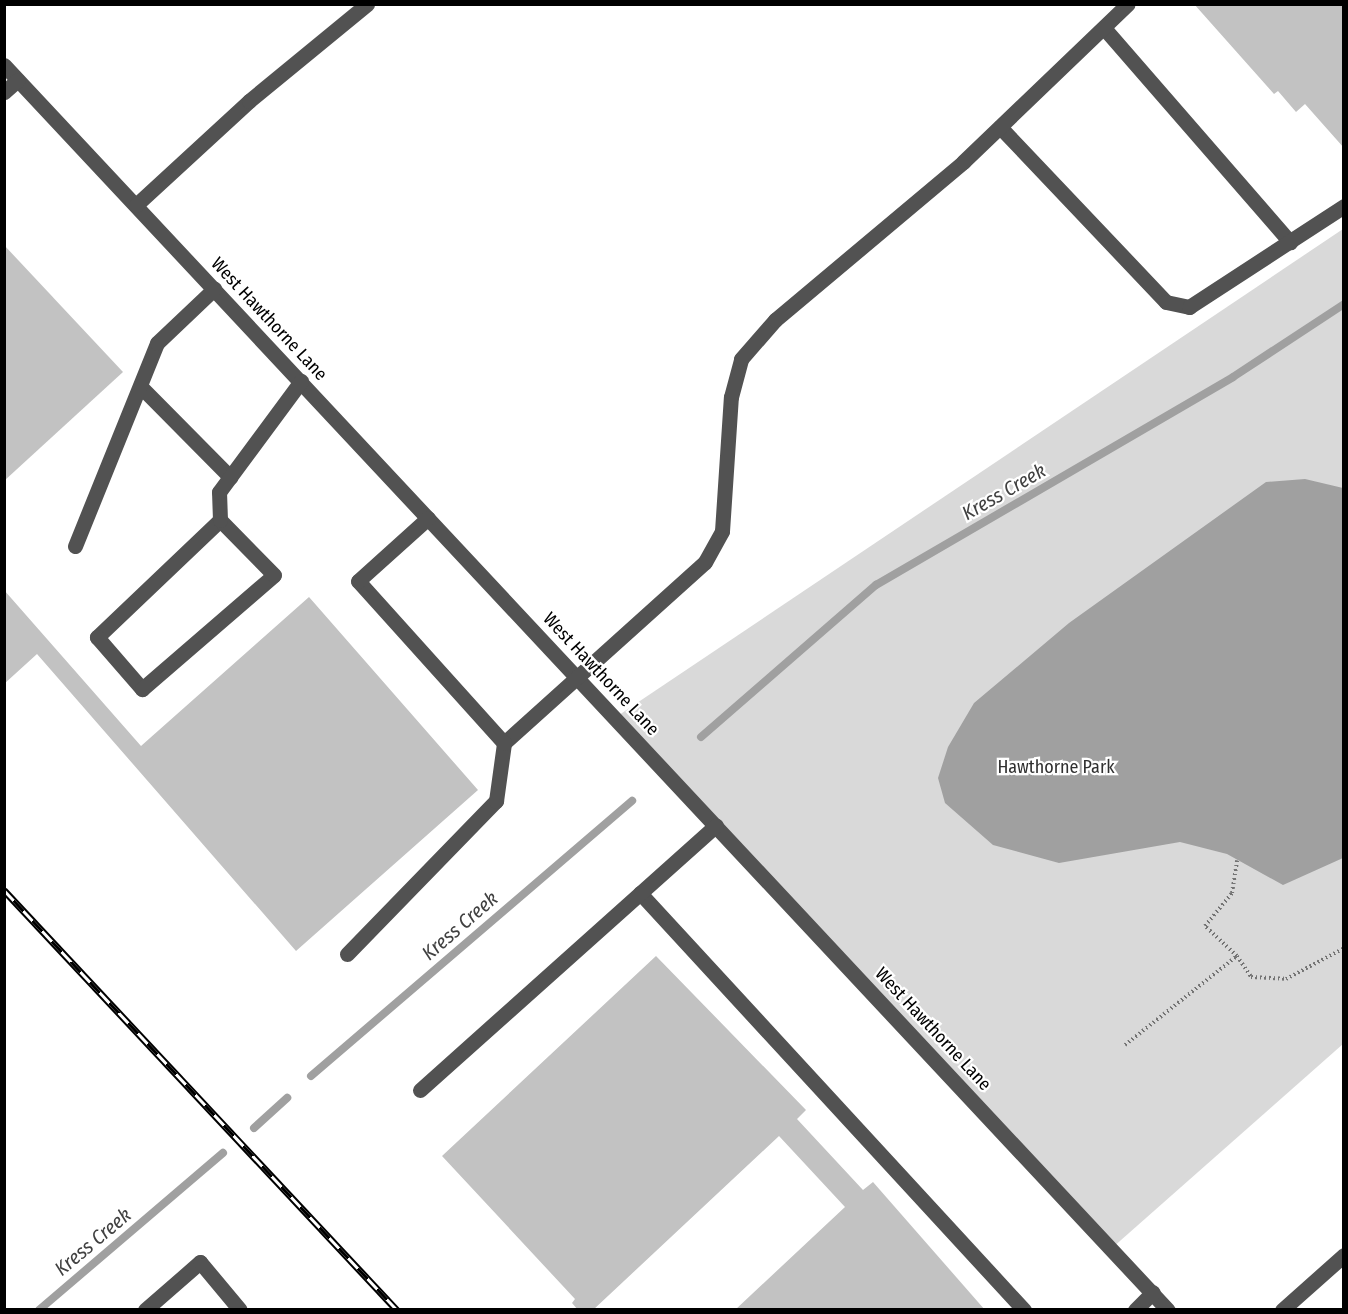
<!DOCTYPE html>
<style>
body{margin:0}
#map{position:relative;width:1348px;height:1314px;overflow:hidden;background:#fff;font-family:"Fira Sans Condensed",sans-serif}
div>[style]{position:absolute}
[style*='--x']{left:calc(var(--x)*1px);top:calc(var(--y)*1px);width:calc(var(--w)*1px);rotate:calc(var(--a)*1deg)}
.green>*{inset:0;background:#d9d9d9}
.water>*{inset:0;background:#a0a0a0}
.stream>*{height:8px;margin:-4px;padding:0 4px;transform-origin:4px;border-radius:4px;background:#a0a0a0}
.building>*{inset:0;background:#c2c2c2}
.path>*{height:4px;margin-top:-2px;transform-origin:0;background:repeating-linear-gradient(90deg,#747474 0 1.5px,transparent 0 4.5px)}
.minor>*{height:15px;margin:-7.5px;padding:0 7.5px;transform-origin:7.5px;border-radius:7.5px;background:#525252}
.rail>*{height:7px;margin-top:-3.5px;transform-origin:0;background:repeating-linear-gradient(90deg,#fff 0 14px,#000 0 28px);box-sizing:border-box;border-block:2px solid #000}
span{translate:-50% -50%;white-space:nowrap;text-align:center;line-height:1.15;-webkit-text-stroke:4.5px #fff;paint-order:stroke}
.street-label{font-size:18px;color:#000}
.park-label{font-size:18px;color:#303030}
.water-label{font-size:20px;color:#414141;font-style:italic}
.frame{position:absolute;inset:0;border:6px solid #000;pointer-events:none}
</style>
<div id="map">
<div class="green">
<div style="clip-path:polygon(1343px 229px,1343px 1044px,1112px 1248px,619px 715px)"></div>
</div>
<div class="water">
<div style="clip-path:polygon(1305px 479px,1343px 488px,1343px 858px,1283px 885px,1227px 854px,1180px 842px,1059px 863px,993px 845px,945px 803px,938px 778px,948px 747px,974px 703px,1069px 623px,1266px 482px)"></div>
</div>
<div class="stream">
<div style="--x:701;--y:737;--w:232;--a:-41"></div>
<div style="--x:876;--y:585;--w:413;--a:-30.2"></div>
<div style="--x:1233;--y:377;--w:133;--a:-33.3"></div>
<div style="--x:311;--y:1076;--w:423;--a:-40.6"></div>
<div style="--x:254;--y:1128;--w:45;--a:-42.3"></div>
<div style="--x:39;--y:1310;--w:242;--a:-40.5"></div>
</div>
<div class="building">
<div style="clip-path:polygon(1194px 4px,1344px 4px,1344px 148px,1305px 104px,1296px 112px,1278px 91px,1274px 94px)"></div>
<div style="clip-path:polygon(4px 245px,123px 372px,4px 481px)"></div>
<div style="clip-path:polygon(4px 590px,141px 746px,309px 597px,478px 790px,296px 951px,37px 654px,4px 684px)"></div>
<div style="clip-path:polygon(656px 956px,806px 1110px,797px 1119px,863px 1190px,873px 1182px,985px 1310px,735px 1310px,845px 1207px,779px 1136px,593px 1310px,578px 1310px,572px 1303px,575px 1299px,442px 1156px)"></div>
</div>
<div class="path">
<div style="--x:1237;--y:956;--w:25;--a:56"></div>
<div style="--x:1251;--y:977;--w:35;--a:3"></div>
<div style="--x:1286;--y:979;--w:66;--a:-28.1"></div>
<div style="--x:1125;--y:1045;--w:143;--a:-38.5"></div>
<div style="--x:1237;--y:956;--w:44;--a:-136.8"></div>
<div style="--x:1205;--y:926;--w:43;--a:-50.7"></div>
<div style="--x:1232;--y:893;--w:33;--a:-81"></div>
</div>
<div class="minor">
<div style="--x:1104;--y:28;--w:284;--a:49"></div>
<div style="--x:4;--y:65;--w:1704;--a:46.93"></div>
<div style="--x:4;--y:92;--w:18;--a:-41"></div>
<div style="--x:1000;--y:127;--w:241;--a:46.5"></div>
<div style="--x:1166;--y:302;--w:24;--a:12"></div>
<div style="--x:1189;--y:307;--w:185;--a:-33.1"></div>
<div style="--x:136;--y:205;--w:154;--a:-42.6"></div>
<div style="--x:249;--y:101;--w:153;--a:-39.4"></div>
<div style="--x:141;--y:387;--w:127;--a:45.3"></div>
<div style="--x:220;--y:520;--w:170;--a:136.4"></div>
<div style="--x:97;--y:637;--w:69;--a:49.1"></div>
<div style="--x:142;--y:689;--w:174;--a:-40.8"></div>
<div style="--x:274;--y:575;--w:77;--a:-134.5"></div>
<div style="--x:220;--y:520;--w:28;--a:-92"></div>
<div style="--x:219;--y:492;--w:138;--a:-53.5"></div>
<div style="--x:75;--y:546;--w:219;--a:-68"></div>
<div style="--x:157;--y:343;--w:79;--a:-43.5"></div>
<div style="--x:504;--y:743;--w:270;--a:-42"></div>
<div style="--x:705;--y:562;--w:35;--a:-61"></div>
<div style="--x:722;--y:531;--w:134;--a:-86.2"></div>
<div style="--x:731;--y:397;--w:39;--a:-75"></div>
<div style="--x:741;--y:359;--w:52;--a:-48.9"></div>
<div style="--x:775;--y:320;--w:246;--a:-40"></div>
<div style="--x:963;--y:162;--w:228;--a:-43.8"></div>
<div style="--x:640;--y:893;--w:567;--a:47.36"></div>
<div style="--x:347;--y:954;--w:214;--a:-45.8"></div>
<div style="--x:496;--y:801;--w:59;--a:-82.1"></div>
<div style="--x:504;--y:743;--w:218;--a:-132"></div>
<div style="--x:358;--y:581;--w:94;--a:-42"></div>
<div style="--x:420;--y:1090;--w:397;--a:-41.8"></div>
<div style="--x:145;--y:1310;--w:73;--a:-41.1"></div>
<div style="--x:200;--y:1262;--w:62;--a:50.2"></div>
<div style="--x:1135;--y:1310;--w:25;--a:-45"></div>
<div style="--x:1282;--y:1310;--w:83;--a:-41.6"></div>
</div>
<div class="rail">
<div style="--x:4;--y:890;--w:575;--a:46.9"></div>
</div>
<div class="street-label">
<span style="left:269px;top:319px;rotate:47deg">West Hawthorne Lane</span>
<span style="left:601px;top:674px;rotate:47deg">West Hawthorne Lane</span>
<span style="left:933px;top:1029px;rotate:47deg">West Hawthorne Lane</span>
</div>
<div class="park-label">
<span style="left:1056px;top:767px">Hawthorne Park</span>
</div>
<div class="water-label">
<span style="left:1004px;top:492px;rotate:-30deg">Kress Creek</span>
<span style="left:460px;top:926px;rotate:-41deg">Kress Creek</span>
<span style="left:93px;top:1242px;rotate:-40deg">Kress Creek</span>
</div>
<div class="frame"></div>
</div>
